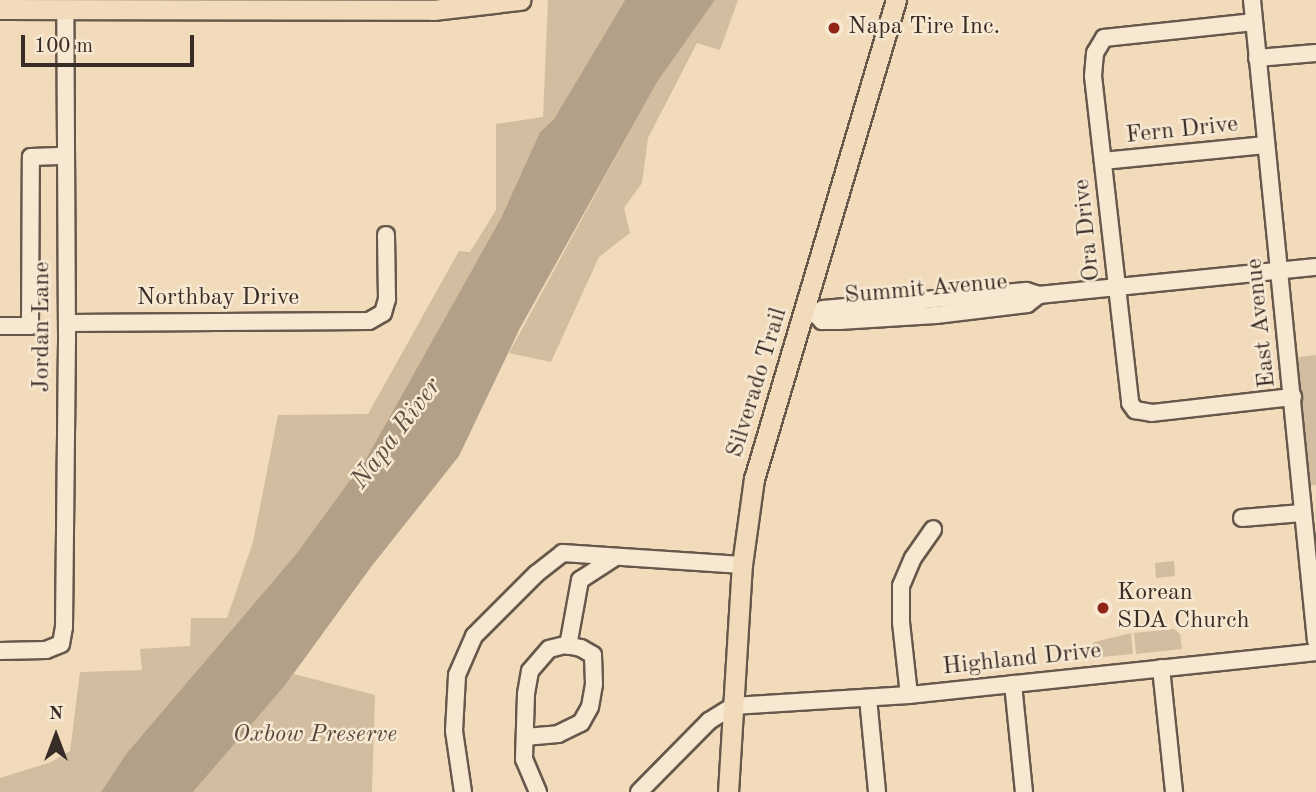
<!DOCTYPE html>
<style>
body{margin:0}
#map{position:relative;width:1316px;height:792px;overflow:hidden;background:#f2dbba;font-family:"Old Standard TT",serif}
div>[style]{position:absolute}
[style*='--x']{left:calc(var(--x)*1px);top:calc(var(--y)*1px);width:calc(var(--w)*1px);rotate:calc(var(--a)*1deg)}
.green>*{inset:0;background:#d2bda1}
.water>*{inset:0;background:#b3a088}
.roads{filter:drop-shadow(2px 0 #66584b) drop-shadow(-2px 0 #66584b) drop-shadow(0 2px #66584b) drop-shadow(0 -2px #66584b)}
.minor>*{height:16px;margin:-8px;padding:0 8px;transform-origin:8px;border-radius:8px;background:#f7e8d2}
.major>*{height:19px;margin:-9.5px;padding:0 9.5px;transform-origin:9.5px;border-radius:9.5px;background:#f2dbba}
.dots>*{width:19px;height:19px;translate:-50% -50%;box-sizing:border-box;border:4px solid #f7e8d2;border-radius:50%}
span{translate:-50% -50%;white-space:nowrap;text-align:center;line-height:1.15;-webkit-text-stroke:5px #f7e8d2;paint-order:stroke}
.poi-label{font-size:24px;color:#382c26}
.left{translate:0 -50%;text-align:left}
.street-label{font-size:24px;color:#382c26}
.park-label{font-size:24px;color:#57493f;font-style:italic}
.water-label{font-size:26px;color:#5d4f43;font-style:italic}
.north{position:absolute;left:21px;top:701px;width:70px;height:70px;-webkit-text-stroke:5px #f7e8d2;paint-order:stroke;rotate:0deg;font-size:19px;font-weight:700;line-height:28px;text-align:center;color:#382c26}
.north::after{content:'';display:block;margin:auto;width:24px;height:32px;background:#382c26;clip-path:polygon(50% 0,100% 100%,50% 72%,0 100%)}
.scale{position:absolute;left:21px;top:35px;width:173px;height:32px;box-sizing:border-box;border:4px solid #382c26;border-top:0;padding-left:9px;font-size:21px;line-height:24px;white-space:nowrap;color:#382c26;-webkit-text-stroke:5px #f7e8d2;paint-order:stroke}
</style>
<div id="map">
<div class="green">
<div style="clip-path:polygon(548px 0,625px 0,554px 119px,540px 132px,501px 218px,367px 457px,346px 489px,297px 553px,126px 754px,101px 792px,0 792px,0 778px,51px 762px,70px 751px,80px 672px,142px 670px,140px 649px,190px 646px,191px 618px,227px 618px,253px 542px,278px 415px,368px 414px,459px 251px,470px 252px,496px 210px,496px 124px,543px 117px)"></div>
<div style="clip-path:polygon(715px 0,738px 0,720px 50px,697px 43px,648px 138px,642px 183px,624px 208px,630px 233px,599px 257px,551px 362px,509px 353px,657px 81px)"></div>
<div style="clip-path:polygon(1316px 355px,1316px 485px,1300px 487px,1289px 358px)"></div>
<div style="clip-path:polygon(1174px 561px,1175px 576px,1156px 578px,1155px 563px)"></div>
<div style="clip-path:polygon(1174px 629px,1180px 634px,1182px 649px,1136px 654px,1134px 633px)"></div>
<div style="clip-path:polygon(1131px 633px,1133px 654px,1091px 658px,1090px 647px,1094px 642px)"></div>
<div style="clip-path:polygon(294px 674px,375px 695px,372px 792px,193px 792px)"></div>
</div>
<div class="water">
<div style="clip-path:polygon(625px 0,715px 0,657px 82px,520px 328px,459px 456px,371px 567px,286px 684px,193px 792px,101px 792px,126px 754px,297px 553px,367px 457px,501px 218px,540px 132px,554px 119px)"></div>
</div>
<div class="roads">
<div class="minor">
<div style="--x:1252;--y:0;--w:644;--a:84.3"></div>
<div style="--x:1254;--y:22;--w:151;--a:173.9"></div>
<div style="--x:1104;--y:38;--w:17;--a:121"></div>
<div style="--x:1095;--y:53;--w:23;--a:95"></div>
<div style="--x:1093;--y:76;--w:329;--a:83.5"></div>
<div style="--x:1130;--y:403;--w:9;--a:54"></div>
<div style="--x:1135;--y:410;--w:17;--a:10"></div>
<div style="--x:1152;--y:413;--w:142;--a:-6.5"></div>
<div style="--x:1257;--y:58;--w:59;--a:-4.8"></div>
<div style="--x:1103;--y:161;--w:163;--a:-5.6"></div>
<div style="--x:810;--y:314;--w:7;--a:8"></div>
<div style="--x:817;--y:315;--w:8;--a:50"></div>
<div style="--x:822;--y:321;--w:17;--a:0"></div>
<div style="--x:839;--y:321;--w:97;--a:-3.5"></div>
<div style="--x:936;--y:315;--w:92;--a:-6.9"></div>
<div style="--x:1027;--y:304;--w:15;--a:-37"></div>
<div style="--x:817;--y:315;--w:8;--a:-45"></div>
<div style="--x:823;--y:309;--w:204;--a:-5.1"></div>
<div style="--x:1026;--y:291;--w:14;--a:17"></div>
<div style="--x:1039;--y:295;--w:278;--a:-5.8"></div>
<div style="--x:67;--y:323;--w:302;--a:-0.4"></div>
<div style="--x:369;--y:321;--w:16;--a:-30"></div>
<div style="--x:383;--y:313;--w:15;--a:-74"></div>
<div style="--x:387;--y:299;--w:64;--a:-90.9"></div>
<div style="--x:0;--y:326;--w:30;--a:0"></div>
<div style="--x:30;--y:326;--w:169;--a:-89.7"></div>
<div style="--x:31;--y:157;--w:35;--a:-2"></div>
<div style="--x:1242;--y:518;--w:60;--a:-4.8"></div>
<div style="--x:568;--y:646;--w:67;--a:-79.7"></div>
<div style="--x:580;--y:580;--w:40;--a:-32.9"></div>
<div style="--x:0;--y:651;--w:46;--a:-1.2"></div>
<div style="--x:46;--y:650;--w:16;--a:-22"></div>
<div style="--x:61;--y:644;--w:17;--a:-80"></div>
<div style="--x:64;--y:627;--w:290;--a:-89.4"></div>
<div style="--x:67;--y:337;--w:328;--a:-90.3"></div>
<div style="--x:1161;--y:668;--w:125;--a:84"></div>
<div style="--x:1013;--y:684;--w:109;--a:84.2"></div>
<div style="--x:909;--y:695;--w:73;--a:-96.3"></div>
<div style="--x:901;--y:622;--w:36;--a:-90"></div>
<div style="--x:901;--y:586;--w:30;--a:-67"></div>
<div style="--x:913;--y:558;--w:35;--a:-55"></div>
<div style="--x:868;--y:698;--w:94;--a:84.5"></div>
<div style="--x:525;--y:737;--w:33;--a:-5"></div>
<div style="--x:558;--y:734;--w:25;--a:-26"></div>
<div style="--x:581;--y:723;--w:18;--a:-61"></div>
<div style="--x:590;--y:707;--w:23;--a:-80"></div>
<div style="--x:594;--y:684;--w:29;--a:-92"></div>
<div style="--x:593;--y:655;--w:14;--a:-150"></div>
<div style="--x:581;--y:648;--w:16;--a:-169"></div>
<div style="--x:565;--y:645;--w:16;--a:166"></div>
<div style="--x:549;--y:649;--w:29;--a:131"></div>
<div style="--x:530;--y:671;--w:23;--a:100"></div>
<div style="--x:526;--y:694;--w:65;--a:91.8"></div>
<div style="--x:524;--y:759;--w:36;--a:67"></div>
<div style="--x:463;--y:792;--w:62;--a:-98.4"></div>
<div style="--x:454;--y:731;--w:56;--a:-86.9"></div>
<div style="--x:457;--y:675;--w:43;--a:-66.4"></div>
<div style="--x:474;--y:636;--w:88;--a:-45"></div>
<div style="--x:536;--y:574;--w:34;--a:-38"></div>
<div style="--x:563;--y:553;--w:179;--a:3.8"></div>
<div style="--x:639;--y:792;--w:100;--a:-45.4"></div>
<div style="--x:709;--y:721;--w:28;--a:-32"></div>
<div style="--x:733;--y:706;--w:176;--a:-3.6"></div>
<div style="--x:909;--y:695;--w:409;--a:-6"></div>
</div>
<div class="major">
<div style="--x:0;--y:9;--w:433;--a:0.1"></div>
<div style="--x:433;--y:10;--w:88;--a:-6.6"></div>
<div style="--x:728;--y:792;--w:227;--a:-86.5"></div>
<div style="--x:742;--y:565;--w:87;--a:-82.1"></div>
<div style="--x:754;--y:479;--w:500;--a:-73.5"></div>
</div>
</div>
<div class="dots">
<div style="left:834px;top:28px;background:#8f2418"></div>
<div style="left:1103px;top:608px;background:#8f2418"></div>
</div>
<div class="poi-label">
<span class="left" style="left:848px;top:28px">Napa Tire Inc.</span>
<span class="left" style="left:1117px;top:608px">Korean<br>SDA Church</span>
</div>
<div class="street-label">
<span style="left:1182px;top:131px;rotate:-6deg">Fern Drive</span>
<span style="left:1088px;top:230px;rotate:-96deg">Ora Drive</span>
<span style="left:926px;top:290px;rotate:-5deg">Summit Avenue</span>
<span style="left:218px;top:299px">Northbay Drive</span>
<span style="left:1262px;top:323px;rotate:-96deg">East Avenue</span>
<span style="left:43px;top:327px;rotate:-90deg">Jordan Lane</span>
<span style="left:758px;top:383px;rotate:-73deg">Silverado Trail</span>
<span style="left:1022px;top:660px;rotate:-6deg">Highland Drive</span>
</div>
<div class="park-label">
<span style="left:315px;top:736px">Oxbow Preserve</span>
</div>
<div class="water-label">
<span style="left:397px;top:434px;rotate:-53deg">Napa River</span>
</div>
<div class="north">N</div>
<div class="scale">100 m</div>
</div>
